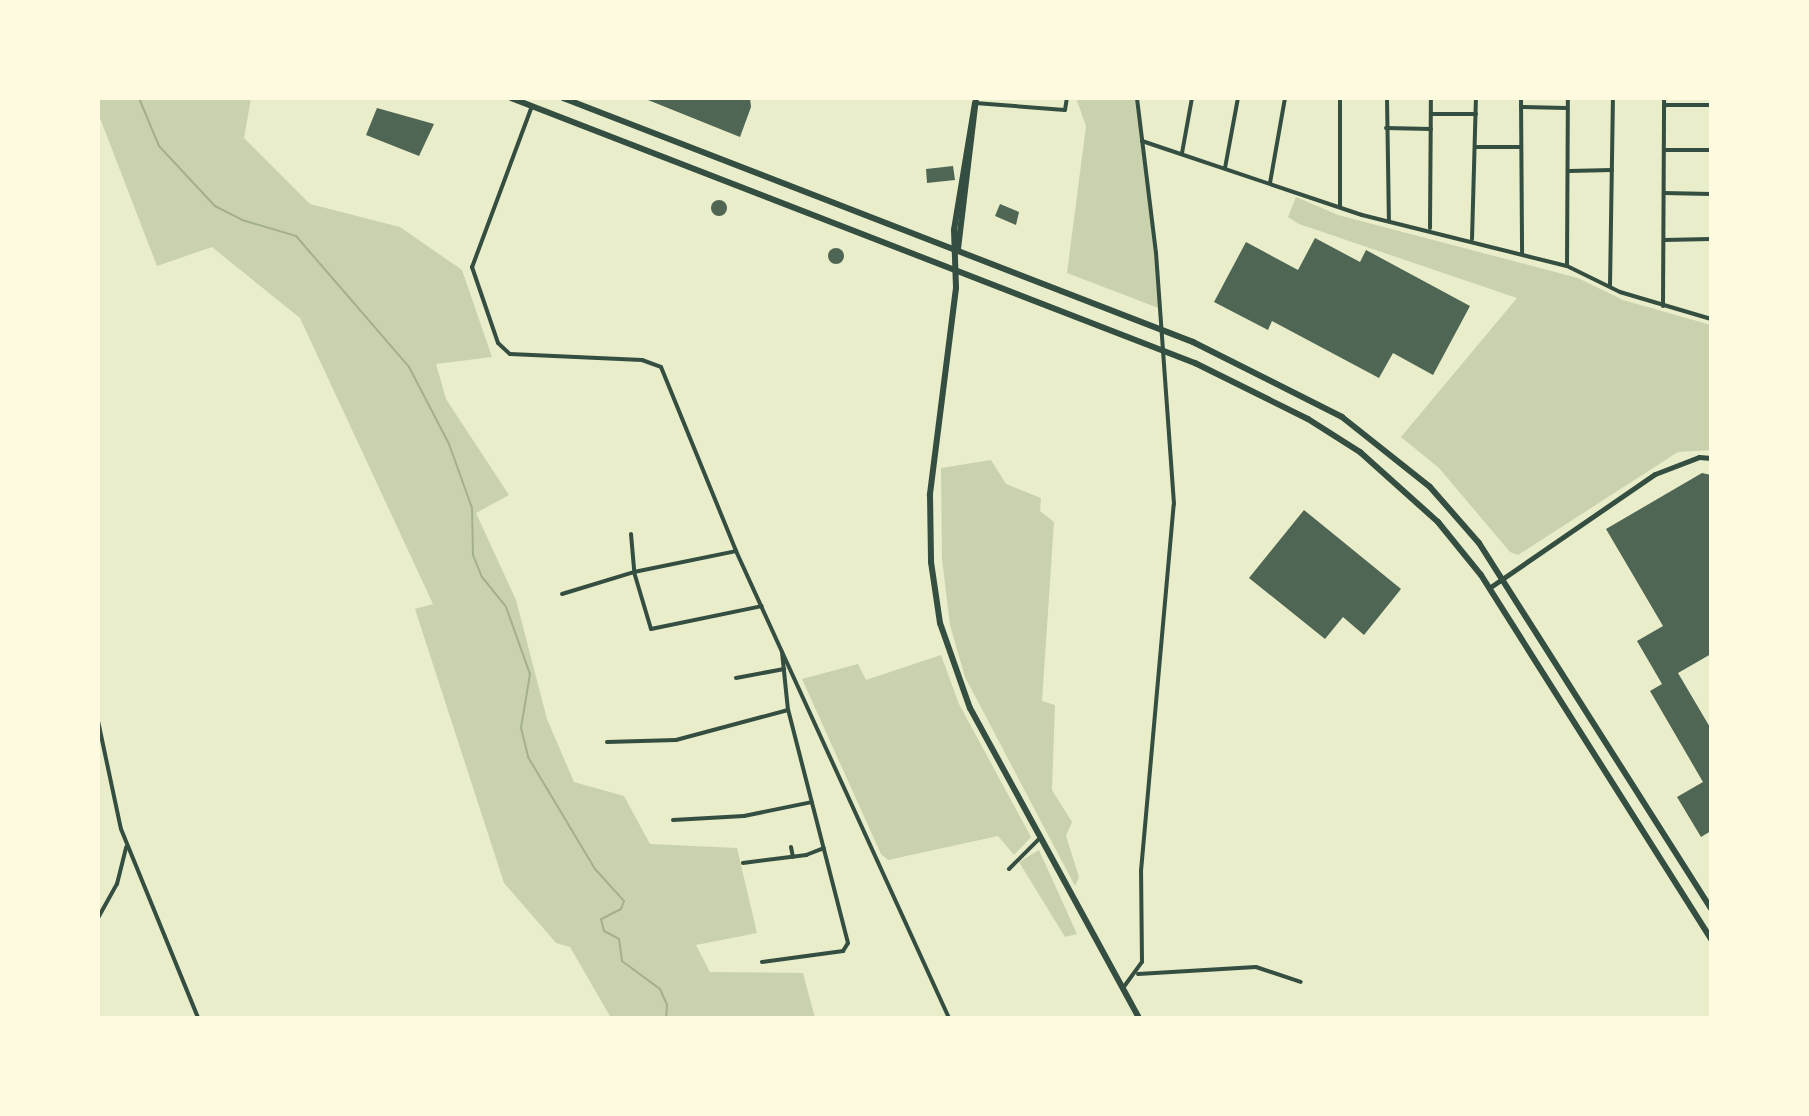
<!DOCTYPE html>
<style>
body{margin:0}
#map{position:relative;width:1809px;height:1116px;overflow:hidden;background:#e9edc9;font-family:Lora,serif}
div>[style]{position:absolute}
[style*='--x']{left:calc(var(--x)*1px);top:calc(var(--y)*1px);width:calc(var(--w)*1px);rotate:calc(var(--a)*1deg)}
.green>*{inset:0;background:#cad2ad}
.stream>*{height:2px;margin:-1px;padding:0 1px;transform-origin:1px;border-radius:1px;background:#a3b18a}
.building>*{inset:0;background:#4f6655}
.round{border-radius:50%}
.minor>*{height:4px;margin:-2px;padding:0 2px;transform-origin:2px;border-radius:2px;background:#344e41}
.tertiary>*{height:5px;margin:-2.5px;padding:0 2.5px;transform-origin:2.5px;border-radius:2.5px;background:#344e41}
.secondary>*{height:6px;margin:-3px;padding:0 3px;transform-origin:3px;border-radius:3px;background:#344e41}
span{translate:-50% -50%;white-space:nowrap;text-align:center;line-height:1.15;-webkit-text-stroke:8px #fefae0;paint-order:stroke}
.frame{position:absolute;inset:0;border:100px solid #fefae0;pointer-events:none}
</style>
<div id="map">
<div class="green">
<div style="clip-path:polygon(98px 98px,251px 98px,244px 138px,310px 204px,400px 227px,462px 270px,492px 357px,436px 364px,446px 399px,509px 495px,476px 513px,516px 600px,547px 719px,574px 782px,624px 796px,650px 844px,737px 848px,757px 933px,696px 945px,710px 972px,803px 973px,815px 1018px,611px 1018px,570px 947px,556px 943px,504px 883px,415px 609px,433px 604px,300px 318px,212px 247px,157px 266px,98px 113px)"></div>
<div style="clip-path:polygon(1076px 98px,1137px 98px,1161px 309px,1067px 273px,1086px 126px)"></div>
<div style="clip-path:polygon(1296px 197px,1338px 215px,1578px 278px,1623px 300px,1711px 325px,1711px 450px,1678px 452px,1518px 555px,1510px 552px,1439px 468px,1401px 437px,1517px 298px,1299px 224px,1288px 217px)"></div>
<div style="clip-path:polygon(991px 460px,1006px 484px,1041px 498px,1040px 511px,1054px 522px,1042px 701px,1055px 705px,1052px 790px,1072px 822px,1066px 836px,1079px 877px,1075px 886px,965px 677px,950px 625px,942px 559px,941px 468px)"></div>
<div style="clip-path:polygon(941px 655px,959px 704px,1031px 837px,1014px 855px,998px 836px,888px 860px,881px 854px,802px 679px,858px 664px,866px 680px)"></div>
<div style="clip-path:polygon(1039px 850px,1077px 934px,1065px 937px,1019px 862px)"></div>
</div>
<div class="stream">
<div style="--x:139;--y:98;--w:52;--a:67.4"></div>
<div style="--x:159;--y:146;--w:82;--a:47"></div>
<div style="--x:215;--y:206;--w:30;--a:27"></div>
<div style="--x:242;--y:220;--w:56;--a:16.5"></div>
<div style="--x:296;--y:236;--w:173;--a:49.2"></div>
<div style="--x:409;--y:367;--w:87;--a:62.5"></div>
<div style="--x:449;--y:444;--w:68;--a:70.2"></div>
<div style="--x:472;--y:508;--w:47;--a:88.8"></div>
<div style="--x:473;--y:555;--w:24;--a:68"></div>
<div style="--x:482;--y:577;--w:38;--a:51"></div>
<div style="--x:506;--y:607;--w:71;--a:70.3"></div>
<div style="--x:530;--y:674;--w:55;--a:99.5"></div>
<div style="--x:521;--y:728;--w:30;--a:76"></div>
<div style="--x:528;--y:757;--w:131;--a:59.1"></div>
<div style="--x:595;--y:869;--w:43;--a:47.8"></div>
<div style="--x:624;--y:901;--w:9;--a:111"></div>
<div style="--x:621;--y:909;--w:22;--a:153"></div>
<div style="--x:601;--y:919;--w:12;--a:76"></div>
<div style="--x:604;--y:931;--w:17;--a:28"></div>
<div style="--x:619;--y:939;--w:22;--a:82"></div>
<div style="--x:622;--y:961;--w:47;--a:36.4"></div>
<div style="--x:660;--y:989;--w:17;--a:66"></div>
<div style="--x:667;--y:1005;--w:13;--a:94"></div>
</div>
<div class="building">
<div style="clip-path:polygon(643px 98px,750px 98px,751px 107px,740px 137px)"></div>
<div style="clip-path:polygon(377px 108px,434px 124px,419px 156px,366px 135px)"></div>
<div style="clip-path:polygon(953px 166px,955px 180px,927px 183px,926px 169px)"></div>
<div class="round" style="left:711px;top:200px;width:16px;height:16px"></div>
<div style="clip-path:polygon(1000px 204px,1019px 212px,1016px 225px,995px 216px)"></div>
<div style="clip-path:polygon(1315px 238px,1360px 262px,1366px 250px,1470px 306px,1433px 375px,1393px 353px,1379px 378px,1272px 321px,1268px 330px,1214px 302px,1246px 242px,1298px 270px)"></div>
<div class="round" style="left:828px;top:248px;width:16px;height:16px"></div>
<div style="clip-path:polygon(1702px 473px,1711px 475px,1711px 654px,1678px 673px,1711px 729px,1711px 831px,1701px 837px,1677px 797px,1703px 782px,1650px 691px,1662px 684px,1637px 641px,1663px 626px,1606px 529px)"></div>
<div style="clip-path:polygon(1304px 510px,1401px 589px,1364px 635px,1343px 617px,1325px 639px,1249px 578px)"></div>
</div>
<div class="minor">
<div style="--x:1315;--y:98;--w:72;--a:0"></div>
<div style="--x:1387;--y:98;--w:122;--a:89.1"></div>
<div style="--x:1521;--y:98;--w:156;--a:89.6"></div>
<div style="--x:975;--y:103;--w:90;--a:4.4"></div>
<div style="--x:1065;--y:110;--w:12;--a:-81"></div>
<div style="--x:1664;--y:105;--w:47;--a:0"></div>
<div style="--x:532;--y:106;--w:172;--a:110.4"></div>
<div style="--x:472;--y:267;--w:80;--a:71.1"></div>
<div style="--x:498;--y:343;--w:16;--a:43"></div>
<div style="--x:510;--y:354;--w:132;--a:2.6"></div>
<div style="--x:642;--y:360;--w:20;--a:20"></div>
<div style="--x:661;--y:367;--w:199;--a:67.8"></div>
<div style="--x:736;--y:551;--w:513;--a:65.48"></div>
<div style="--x:1521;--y:107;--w:45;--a:1.3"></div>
<div style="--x:1431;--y:114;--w:45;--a:0"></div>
<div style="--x:1386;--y:128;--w:45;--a:1.3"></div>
<div style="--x:1142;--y:141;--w:232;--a:18.6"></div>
<div style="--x:1362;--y:215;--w:211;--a:14"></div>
<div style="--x:1567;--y:266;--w:59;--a:26.1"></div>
<div style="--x:1620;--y:292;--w:95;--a:16.5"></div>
<div style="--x:1476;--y:147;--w:44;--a:0"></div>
<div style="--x:1664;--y:150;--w:47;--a:0"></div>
<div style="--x:1182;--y:153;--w:56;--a:-79.7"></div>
<div style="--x:1225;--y:168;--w:71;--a:-79.5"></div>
<div style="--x:1569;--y:171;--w:43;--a:-1.3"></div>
<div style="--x:1270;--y:183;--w:86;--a:-80"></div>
<div style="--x:1664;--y:193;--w:47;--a:1.2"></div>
<div style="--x:1340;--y:207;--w:109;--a:-90"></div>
<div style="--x:1430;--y:228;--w:130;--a:-89.6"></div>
<div style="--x:1472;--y:239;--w:141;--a:-88.4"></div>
<div style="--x:1664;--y:240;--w:47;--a:-1.2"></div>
<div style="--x:1567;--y:266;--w:168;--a:-89.7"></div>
<div style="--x:1610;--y:286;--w:188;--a:-89.1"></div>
<div style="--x:1663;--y:306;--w:208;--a:-89.7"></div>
<div style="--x:631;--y:534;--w:38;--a:85"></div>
<div style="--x:634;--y:572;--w:59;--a:73.4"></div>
<div style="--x:651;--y:629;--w:113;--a:-11.7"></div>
<div style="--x:562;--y:594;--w:75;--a:-17"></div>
<div style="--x:634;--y:572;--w:104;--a:-11.6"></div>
<div style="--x:736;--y:678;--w:49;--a:-10.6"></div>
<div style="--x:98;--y:721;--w:110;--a:78"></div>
<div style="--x:121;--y:829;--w:204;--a:67.8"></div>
<div style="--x:607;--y:742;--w:69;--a:-1.7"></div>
<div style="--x:676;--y:740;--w:116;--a:-15"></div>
<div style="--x:673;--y:820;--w:71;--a:-3.2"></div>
<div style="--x:744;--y:816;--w:69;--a:-11.6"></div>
<div style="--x:791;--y:847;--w:10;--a:79"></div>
<div style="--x:743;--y:863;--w:64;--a:-7.2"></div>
<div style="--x:806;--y:855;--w:19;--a:-21"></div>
<div style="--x:1009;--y:869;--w:44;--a:-45"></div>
<div style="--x:98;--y:918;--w:39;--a:-61"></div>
<div style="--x:117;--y:884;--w:38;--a:-76"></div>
<div style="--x:762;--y:962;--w:82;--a:-7.7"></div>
<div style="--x:843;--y:951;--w:9;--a:-58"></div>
<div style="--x:848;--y:943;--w:241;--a:-104.4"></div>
<div style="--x:788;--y:710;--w:58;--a:-95.9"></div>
<div style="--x:1138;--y:974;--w:118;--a:-3.4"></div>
<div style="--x:1256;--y:967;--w:47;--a:18.4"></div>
<div style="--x:1123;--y:988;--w:32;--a:-54"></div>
<div style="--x:1142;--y:962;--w:91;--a:-90.6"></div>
<div style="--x:1141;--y:871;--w:368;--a:-84.9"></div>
<div style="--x:1174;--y:504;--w:252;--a:-94.1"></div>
<div style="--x:1156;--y:253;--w:156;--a:-97"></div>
</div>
<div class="tertiary">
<div style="--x:1489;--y:588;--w:201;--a:-34.5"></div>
<div style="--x:1655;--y:474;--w:47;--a:-21.1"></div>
<div style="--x:1699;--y:457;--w:12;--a:5"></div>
</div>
<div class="secondary">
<div style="--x:511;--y:98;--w:734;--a:21.18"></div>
<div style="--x:1195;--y:363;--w:126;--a:26.4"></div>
<div style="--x:1308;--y:419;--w:62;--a:32.4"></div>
<div style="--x:1360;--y:452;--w:105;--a:41.9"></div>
<div style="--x:1438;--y:522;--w:68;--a:50.9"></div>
<div style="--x:1481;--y:575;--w:431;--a:57.7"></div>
<div style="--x:563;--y:98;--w:676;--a:21.17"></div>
<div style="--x:1193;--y:342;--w:167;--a:26.7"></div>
<div style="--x:1342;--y:417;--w:112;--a:38.5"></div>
<div style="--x:1430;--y:487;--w:74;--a:48.8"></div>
<div style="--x:1479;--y:543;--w:432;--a:57.6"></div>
<div style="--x:975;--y:103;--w:129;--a:99.4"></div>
<div style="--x:954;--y:230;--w:58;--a:88"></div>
<div style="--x:956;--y:288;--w:209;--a:97.2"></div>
<div style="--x:930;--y:495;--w:67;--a:89.1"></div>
<div style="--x:931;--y:562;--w:62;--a:81.6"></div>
<div style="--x:940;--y:623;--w:90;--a:70.6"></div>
<div style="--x:970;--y:708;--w:353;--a:61.4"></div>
<div style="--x:958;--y:249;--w:152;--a:-83.2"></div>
</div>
<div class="frame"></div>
</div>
